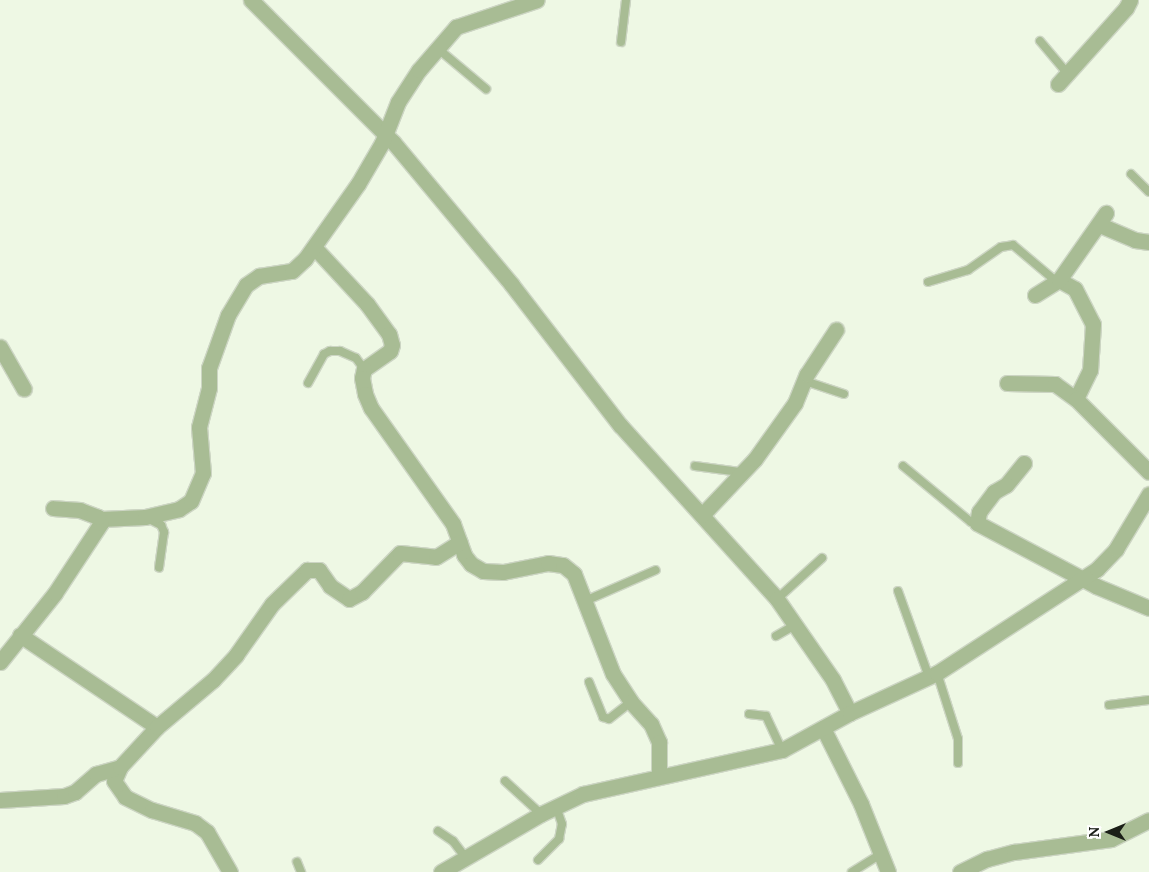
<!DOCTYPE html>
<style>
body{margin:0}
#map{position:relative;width:1149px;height:872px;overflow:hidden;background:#eef8e4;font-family:Lora,serif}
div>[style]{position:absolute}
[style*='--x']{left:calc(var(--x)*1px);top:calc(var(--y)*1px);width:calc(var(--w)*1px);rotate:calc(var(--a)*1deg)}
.roads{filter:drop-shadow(1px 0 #ccd5c3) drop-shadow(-1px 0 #ccd5c3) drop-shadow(0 1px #ccd5c3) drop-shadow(0 -1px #ccd5c3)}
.service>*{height:8px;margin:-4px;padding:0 4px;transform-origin:4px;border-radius:4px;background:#a8bc94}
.minor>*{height:15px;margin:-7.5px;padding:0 7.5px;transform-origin:7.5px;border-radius:7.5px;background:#a8bc94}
span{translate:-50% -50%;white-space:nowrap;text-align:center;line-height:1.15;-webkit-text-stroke:4px #fff;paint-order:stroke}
.north{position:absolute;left:1084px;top:807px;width:50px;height:50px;-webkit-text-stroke:4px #fff;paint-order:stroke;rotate:270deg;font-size:14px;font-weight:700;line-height:20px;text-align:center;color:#1b1f18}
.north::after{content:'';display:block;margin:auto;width:18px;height:22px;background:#1b1f18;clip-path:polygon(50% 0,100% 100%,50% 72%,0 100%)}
</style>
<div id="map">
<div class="roads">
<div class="service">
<div style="--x:1040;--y:41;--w:42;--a:49.8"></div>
<div style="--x:621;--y:42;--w:42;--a:-83.2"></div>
<div style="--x:437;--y:48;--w:64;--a:39.9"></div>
<div style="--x:1131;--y:174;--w:25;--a:45"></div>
<div style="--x:928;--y:282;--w:42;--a:-16.7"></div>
<div style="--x:968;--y:270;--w:40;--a:-34.9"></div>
<div style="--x:1001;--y:247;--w:12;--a:-9"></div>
<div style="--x:1013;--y:245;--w:57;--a:40.1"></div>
<div style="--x:805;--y:381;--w:41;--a:18.4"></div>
<div style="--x:308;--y:383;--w:33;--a:-61"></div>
<div style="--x:324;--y:354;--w:7;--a:-27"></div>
<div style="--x:330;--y:351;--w:10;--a:0"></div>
<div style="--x:340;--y:351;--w:17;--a:24"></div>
<div style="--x:356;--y:358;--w:14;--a:54"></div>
<div style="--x:695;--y:466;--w:45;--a:7.6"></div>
<div style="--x:903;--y:466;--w:88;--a:39.5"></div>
<div style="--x:971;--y:522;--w:6;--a:9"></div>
<div style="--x:147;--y:518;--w:16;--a:27"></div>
<div style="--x:161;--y:525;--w:8;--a:67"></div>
<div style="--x:164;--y:532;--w:36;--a:98"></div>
<div style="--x:898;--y:591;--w:91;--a:70.2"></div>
<div style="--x:777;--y:599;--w:61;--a:-42.3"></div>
<div style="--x:585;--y:601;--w:77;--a:-23.6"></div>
<div style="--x:776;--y:636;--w:22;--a:-30"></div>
<div style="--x:937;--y:673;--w:69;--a:72.3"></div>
<div style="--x:958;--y:739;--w:24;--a:90"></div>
<div style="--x:589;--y:682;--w:38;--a:68"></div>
<div style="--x:603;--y:717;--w:6;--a:18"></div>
<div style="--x:609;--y:719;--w:28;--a:-38"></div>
<div style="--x:1109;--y:705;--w:40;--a:-7.1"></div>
<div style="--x:749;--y:714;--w:17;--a:7"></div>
<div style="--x:766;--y:716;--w:38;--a:65"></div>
<div style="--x:505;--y:781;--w:49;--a:42.5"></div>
<div style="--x:438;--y:831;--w:18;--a:34"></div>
<div style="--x:453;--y:841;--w:21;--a:53"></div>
<div style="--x:538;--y:860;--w:30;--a:-45"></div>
<div style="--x:559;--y:839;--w:15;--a:-79"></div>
<div style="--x:562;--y:824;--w:18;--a:-109"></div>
<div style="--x:297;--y:862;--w:11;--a:68"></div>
<div style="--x:852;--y:872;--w:34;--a:-32"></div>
</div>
<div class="minor">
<div style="--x:251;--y:0;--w:201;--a:45"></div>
<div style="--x:393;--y:142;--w:186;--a:50.2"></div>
<div style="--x:512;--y:285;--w:177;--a:52.4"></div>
<div style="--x:620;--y:425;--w:234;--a:47.9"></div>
<div style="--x:777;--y:599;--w:98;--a:55.3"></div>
<div style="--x:833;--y:680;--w:37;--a:63"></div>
<div style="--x:1058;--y:84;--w:102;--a:-48.2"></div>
<div style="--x:1126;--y:8;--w:9;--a:-63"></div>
<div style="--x:1100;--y:225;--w:38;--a:23"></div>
<div style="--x:1135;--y:240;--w:14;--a:8"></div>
<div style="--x:314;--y:247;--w:78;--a:47.1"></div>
<div style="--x:367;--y:304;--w:37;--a:54"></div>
<div style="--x:389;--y:334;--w:11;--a:75"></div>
<div style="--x:392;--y:345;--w:6;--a:108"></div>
<div style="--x:390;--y:351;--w:32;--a:145"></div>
<div style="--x:364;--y:369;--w:9;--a:103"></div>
<div style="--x:362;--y:378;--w:16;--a:79"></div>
<div style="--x:365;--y:394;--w:15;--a:67"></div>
<div style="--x:371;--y:408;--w:142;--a:54.7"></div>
<div style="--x:453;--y:524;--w:33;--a:70"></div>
<div style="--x:464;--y:555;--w:11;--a:52"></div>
<div style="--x:471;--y:564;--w:14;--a:30"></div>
<div style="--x:483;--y:571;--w:20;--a:3"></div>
<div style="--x:503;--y:572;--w:46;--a:-11.3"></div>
<div style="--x:548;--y:563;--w:15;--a:8"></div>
<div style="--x:563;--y:565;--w:14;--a:39"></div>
<div style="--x:574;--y:574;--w:107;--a:68.7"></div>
<div style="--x:613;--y:674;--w:33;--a:57"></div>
<div style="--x:631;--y:702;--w:30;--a:48"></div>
<div style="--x:651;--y:724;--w:20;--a:66"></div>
<div style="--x:659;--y:742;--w:33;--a:90"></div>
<div style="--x:1059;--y:280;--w:18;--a:29"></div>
<div style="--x:1075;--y:289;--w:39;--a:63"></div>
<div style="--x:1093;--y:324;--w:46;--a:93.7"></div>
<div style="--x:1090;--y:370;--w:32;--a:116"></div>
<div style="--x:1035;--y:295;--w:28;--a:-32"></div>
<div style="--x:1059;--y:280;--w:82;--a:-55"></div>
<div style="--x:0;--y:347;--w:48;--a:60.3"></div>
<div style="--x:1007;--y:383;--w:48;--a:1.2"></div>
<div style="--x:1055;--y:384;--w:26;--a:36"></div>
<div style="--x:1076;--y:399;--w:103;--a:45"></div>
<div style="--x:1024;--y:463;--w:28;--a:129"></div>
<div style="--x:1006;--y:485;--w:14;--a:150"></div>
<div style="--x:994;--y:492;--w:25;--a:127"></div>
<div style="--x:979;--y:512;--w:11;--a:100"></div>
<div style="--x:977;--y:523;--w:135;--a:27.9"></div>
<div style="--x:1096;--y:586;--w:57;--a:22.5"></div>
<div style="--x:702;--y:515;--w:77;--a:-46.6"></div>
<div style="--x:755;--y:459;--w:69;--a:-54.5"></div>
<div style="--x:795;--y:403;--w:31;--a:-68"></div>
<div style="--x:807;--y:374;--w:53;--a:-56.6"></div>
<div style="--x:101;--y:519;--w:44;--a:-2.6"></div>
<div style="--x:145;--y:517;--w:35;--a:-13"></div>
<div style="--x:179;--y:509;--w:14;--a:-34"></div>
<div style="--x:191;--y:501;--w:30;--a:-67"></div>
<div style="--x:203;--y:473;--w:46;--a:-95"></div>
<div style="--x:199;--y:427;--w:40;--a:-75.6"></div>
<div style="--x:209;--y:388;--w:20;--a:-90"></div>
<div style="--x:209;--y:368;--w:56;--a:-70.3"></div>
<div style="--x:228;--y:315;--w:35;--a:-59"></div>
<div style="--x:246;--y:285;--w:16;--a:-35"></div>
<div style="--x:259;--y:276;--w:33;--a:-9"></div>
<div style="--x:292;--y:271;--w:18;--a:-43"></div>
<div style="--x:305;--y:259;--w:92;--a:-54.8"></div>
<div style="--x:358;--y:184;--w:48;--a:-59.7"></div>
<div style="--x:382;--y:143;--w:44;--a:-68.7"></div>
<div style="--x:398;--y:102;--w:38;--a:-57"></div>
<div style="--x:419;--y:70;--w:57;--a:-49.3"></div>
<div style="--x:456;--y:27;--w:85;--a:-18.4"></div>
<div style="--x:20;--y:635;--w:165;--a:33.9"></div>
<div style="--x:0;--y:662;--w:88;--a:-51.4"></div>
<div style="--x:55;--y:593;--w:84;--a:-56.7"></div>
<div style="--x:101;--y:523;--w:7;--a:-117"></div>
<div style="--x:98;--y:517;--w:19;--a:-159"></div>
<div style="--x:80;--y:510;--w:27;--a:-176"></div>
<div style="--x:823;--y:728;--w:85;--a:63.4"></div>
<div style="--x:861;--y:804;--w:73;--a:68.3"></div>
<div style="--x:120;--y:767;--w:15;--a:113"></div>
<div style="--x:114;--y:781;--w:19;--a:55"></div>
<div style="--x:125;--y:797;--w:30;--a:26"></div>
<div style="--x:152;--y:810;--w:45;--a:16.8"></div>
<div style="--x:195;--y:823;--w:15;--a:37"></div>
<div style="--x:207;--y:832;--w:46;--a:60.1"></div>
<div style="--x:0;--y:800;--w:64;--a:-3.6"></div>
<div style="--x:64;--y:796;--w:12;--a:-20"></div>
<div style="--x:75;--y:792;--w:28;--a:-41"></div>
<div style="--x:96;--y:774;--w:25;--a:-16"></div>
<div style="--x:120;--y:767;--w:54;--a:-47.2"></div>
<div style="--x:157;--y:727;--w:73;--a:-40"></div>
<div style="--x:213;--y:680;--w:34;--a:-47"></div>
<div style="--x:236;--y:655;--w:62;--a:-54.8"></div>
<div style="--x:272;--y:604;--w:49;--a:-44.2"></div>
<div style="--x:307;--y:570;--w:12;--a:0"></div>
<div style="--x:319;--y:570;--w:19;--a:55"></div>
<div style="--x:330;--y:586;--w:23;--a:34"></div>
<div style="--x:349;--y:599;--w:15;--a:-28"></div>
<div style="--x:362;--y:592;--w:54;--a:-45.7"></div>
<div style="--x:400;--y:553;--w:36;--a:6"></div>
<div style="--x:436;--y:557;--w:28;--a:-32"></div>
<div style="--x:441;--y:872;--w:116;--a:-30.1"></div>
<div style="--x:541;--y:814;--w:47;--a:-25.5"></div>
<div style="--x:583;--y:794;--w:204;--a:-12.5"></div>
<div style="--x:782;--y:750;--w:77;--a:-28.6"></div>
<div style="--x:850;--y:713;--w:96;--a:-24.7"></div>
<div style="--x:937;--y:673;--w:191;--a:-33"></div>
<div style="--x:1097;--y:569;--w:28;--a:-46"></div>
<div style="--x:1116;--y:549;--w:64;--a:-59"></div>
<div style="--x:960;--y:872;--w:30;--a:-26"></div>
<div style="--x:987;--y:859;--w:28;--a:-15"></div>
<div style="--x:1014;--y:852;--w:98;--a:-7.6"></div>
<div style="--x:1111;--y:839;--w:42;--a:-26.6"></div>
</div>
</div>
<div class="north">N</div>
</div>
